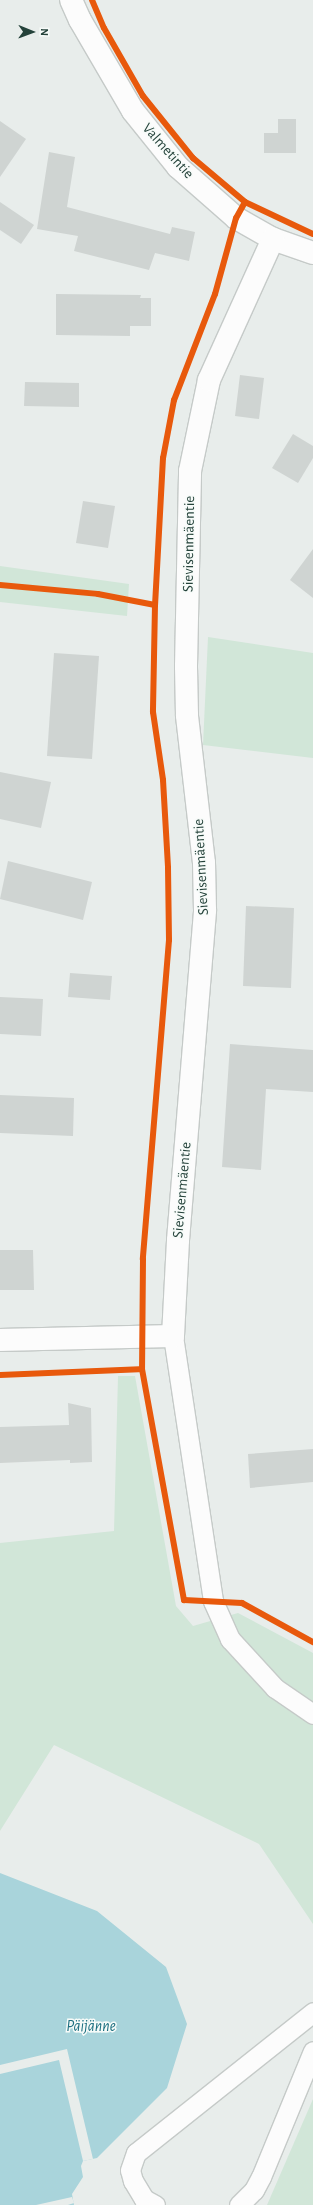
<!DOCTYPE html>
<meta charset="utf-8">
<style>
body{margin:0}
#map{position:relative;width:313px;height:2205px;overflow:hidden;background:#e8edeb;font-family:"Alegreya Sans",sans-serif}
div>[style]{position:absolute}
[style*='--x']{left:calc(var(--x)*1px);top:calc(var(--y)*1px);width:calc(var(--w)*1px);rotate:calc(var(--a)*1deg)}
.green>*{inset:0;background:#d1e6d8}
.water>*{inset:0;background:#a9d4db}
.pier>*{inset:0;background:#e8edeb}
.building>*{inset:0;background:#cfd4d2}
.roads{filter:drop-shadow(1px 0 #c5cac8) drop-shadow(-1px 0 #c5cac8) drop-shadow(0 1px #c5cac8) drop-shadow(0 -1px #c5cac8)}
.street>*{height:19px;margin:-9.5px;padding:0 9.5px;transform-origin:9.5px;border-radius:9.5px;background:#fcfcfc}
.secondary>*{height:22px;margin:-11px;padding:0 11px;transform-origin:11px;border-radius:11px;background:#fcfcfc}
.cycleway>*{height:6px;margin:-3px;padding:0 3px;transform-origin:3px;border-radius:3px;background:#e8590c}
span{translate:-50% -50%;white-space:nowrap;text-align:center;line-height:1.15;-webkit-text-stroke:3px #f7fbf9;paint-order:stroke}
.street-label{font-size:15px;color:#24423a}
.water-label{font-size:16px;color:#1c6f80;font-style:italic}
.north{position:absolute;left:12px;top:12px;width:40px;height:40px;-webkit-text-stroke:3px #f7fbf9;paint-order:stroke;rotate:91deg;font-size:11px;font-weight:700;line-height:16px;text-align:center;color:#24423a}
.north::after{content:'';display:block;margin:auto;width:14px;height:18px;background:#24423a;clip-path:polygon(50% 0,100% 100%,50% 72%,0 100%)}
</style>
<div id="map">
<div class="green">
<div style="clip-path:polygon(0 566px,129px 584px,127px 616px,0 602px)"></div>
<div style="clip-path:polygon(208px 637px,313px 653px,313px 758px,203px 745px)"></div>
<div style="clip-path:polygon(118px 1376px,135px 1376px,176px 1606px,193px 1626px,238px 1613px,313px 1653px,313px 1924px,259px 1844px,54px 1745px,0 1831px,0 1543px,114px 1531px)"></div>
<div style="clip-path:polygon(313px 2099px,313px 2205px,267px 2205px)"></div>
</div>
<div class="water">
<div style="clip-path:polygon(0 1873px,97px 1911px,166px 1967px,187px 2024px,167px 2088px,97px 2158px,83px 2161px,81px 2166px,83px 2177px,72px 2194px,74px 2205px,0 2205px)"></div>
</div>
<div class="pier">
<div style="clip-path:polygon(67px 2049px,93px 2159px,83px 2161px,59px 2060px,0 2074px,0 2065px)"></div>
<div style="clip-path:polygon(72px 2197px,74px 2203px,68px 2205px,36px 2205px)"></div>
</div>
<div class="building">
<div style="clip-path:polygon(278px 119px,296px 119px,296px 153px,264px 153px,264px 133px,278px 133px)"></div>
<div style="clip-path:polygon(0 121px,26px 139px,0 177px)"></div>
<div style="clip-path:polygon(49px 152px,75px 157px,67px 207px,170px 234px,172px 227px,195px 232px,189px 261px,155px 253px,149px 270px,74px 251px,78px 236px,37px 229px)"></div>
<div style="clip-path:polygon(0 202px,34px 225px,21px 244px,0 230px)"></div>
<div style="clip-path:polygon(56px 294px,141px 295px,140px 298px,151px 298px,151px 326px,130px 326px,130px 336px,56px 335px)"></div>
<div style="clip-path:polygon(240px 375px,264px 378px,259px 419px,235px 416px)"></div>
<div style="clip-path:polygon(25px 382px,79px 383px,79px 407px,24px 406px)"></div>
<div style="clip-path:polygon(293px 434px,313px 446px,313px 458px,298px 483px,272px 468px)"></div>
<div style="clip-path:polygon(83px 501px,115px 506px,108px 548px,76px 543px)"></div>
<div style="clip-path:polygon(313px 549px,313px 598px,290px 580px)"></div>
<div style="clip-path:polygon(54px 653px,99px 656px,92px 759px,47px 756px)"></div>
<div style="clip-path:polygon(0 772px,51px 782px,41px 828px,0 819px)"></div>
<div style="clip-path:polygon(8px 861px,92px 882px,83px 920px,0 899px)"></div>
<div style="clip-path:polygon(246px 906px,294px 908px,291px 988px,243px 986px)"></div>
<div style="clip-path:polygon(70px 973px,112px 976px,110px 1000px,68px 997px)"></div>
<div style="clip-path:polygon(0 997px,43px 999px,41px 1036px,0 1034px)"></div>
<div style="clip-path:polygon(230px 1044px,313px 1050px,313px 1092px,266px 1089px,261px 1170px,222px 1167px)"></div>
<div style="clip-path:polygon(0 1095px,74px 1098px,73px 1136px,0 1133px)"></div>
<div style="clip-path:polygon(0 1250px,33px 1250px,34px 1290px,0 1290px)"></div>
<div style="clip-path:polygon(68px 1403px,91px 1408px,92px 1462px,70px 1463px,70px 1460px,0 1463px,0 1427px,69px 1425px)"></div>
<div style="clip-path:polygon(313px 1449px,313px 1482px,250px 1488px,248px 1454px)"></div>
</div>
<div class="roads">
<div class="street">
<div style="--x:173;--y:1336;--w:268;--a:81.4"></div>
<div style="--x:213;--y:1601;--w:42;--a:65.9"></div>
<div style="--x:230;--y:1639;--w:67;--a:47.4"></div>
<div style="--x:275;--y:1688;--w:46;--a:34.4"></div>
<div style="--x:155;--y:2205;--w:13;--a:-151"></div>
<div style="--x:144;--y:2199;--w:21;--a:-121"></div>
<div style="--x:133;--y:2181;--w:11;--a:-105"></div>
<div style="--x:130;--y:2170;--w:18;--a:-71"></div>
<div style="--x:136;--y:2153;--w:226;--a:-38.5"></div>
<div style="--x:239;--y:2205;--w:21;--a:-45"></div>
<div style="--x:254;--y:2190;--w:15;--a:-62"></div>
<div style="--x:261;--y:2177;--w:136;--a:-67.6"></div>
</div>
<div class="secondary">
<div style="--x:71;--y:0;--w:22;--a:66"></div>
<div style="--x:80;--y:20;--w:105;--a:59.8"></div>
<div style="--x:133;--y:111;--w:72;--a:51.2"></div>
<div style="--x:178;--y:167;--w:77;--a:41.3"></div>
<div style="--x:236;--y:218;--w:43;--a:29.6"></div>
<div style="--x:273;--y:239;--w:42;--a:19.3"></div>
<div style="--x:0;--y:1340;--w:173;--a:-1.3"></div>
<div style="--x:173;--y:1336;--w:96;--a:-87"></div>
<div style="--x:178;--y:1240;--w:331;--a:-85.3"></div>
<div style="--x:205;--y:910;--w:47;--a:-91.2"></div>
<div style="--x:204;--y:863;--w:149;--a:-96.6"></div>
<div style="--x:187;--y:715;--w:49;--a:-91.2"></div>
<div style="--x:186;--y:666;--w:195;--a:-88.8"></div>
<div style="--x:190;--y:471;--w:93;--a:-78.2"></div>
<div style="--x:209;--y:380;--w:155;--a:-65.6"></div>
</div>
</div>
<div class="cycleway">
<div style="--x:92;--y:0;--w:30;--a:67"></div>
<div style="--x:104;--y:28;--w:78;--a:60.2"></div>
<div style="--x:143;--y:96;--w:80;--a:51.1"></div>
<div style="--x:193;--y:158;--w:68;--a:40.2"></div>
<div style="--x:245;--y:202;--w:75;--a:25.2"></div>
<div style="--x:245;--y:202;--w:18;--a:119"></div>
<div style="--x:236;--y:218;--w:79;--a:105.4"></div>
<div style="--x:215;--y:294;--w:114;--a:111.1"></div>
<div style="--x:174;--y:400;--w:59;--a:100.7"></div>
<div style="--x:163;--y:458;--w:147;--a:93.1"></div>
<div style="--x:155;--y:605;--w:107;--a:91.1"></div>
<div style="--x:153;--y:712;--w:69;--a:81.6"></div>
<div style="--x:163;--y:780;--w:88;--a:86.7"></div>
<div style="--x:168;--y:868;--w:72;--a:89.2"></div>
<div style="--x:169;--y:940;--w:320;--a:94.7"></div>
<div style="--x:143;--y:1259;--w:110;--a:90.5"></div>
<div style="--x:142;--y:1369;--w:235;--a:79.7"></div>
<div style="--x:184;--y:1600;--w:58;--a:3"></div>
<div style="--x:242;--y:1603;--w:81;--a:28.8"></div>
<div style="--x:0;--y:585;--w:98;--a:5.2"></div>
<div style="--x:98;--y:594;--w:58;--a:10.9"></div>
<div style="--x:0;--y:1375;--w:142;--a:-2.4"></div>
</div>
<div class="street-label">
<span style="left:168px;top:151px;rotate:48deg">Valmetintie</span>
<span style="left:189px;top:544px;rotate:-89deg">Sievisenmäentie</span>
<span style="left:201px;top:867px;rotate:-93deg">Sievisenmäentie</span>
<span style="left:182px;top:1190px;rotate:-85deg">Sievisenmäentie</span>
</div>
<div class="water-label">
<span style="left:91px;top:2026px">Päijänne</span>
</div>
<div class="north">N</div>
</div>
